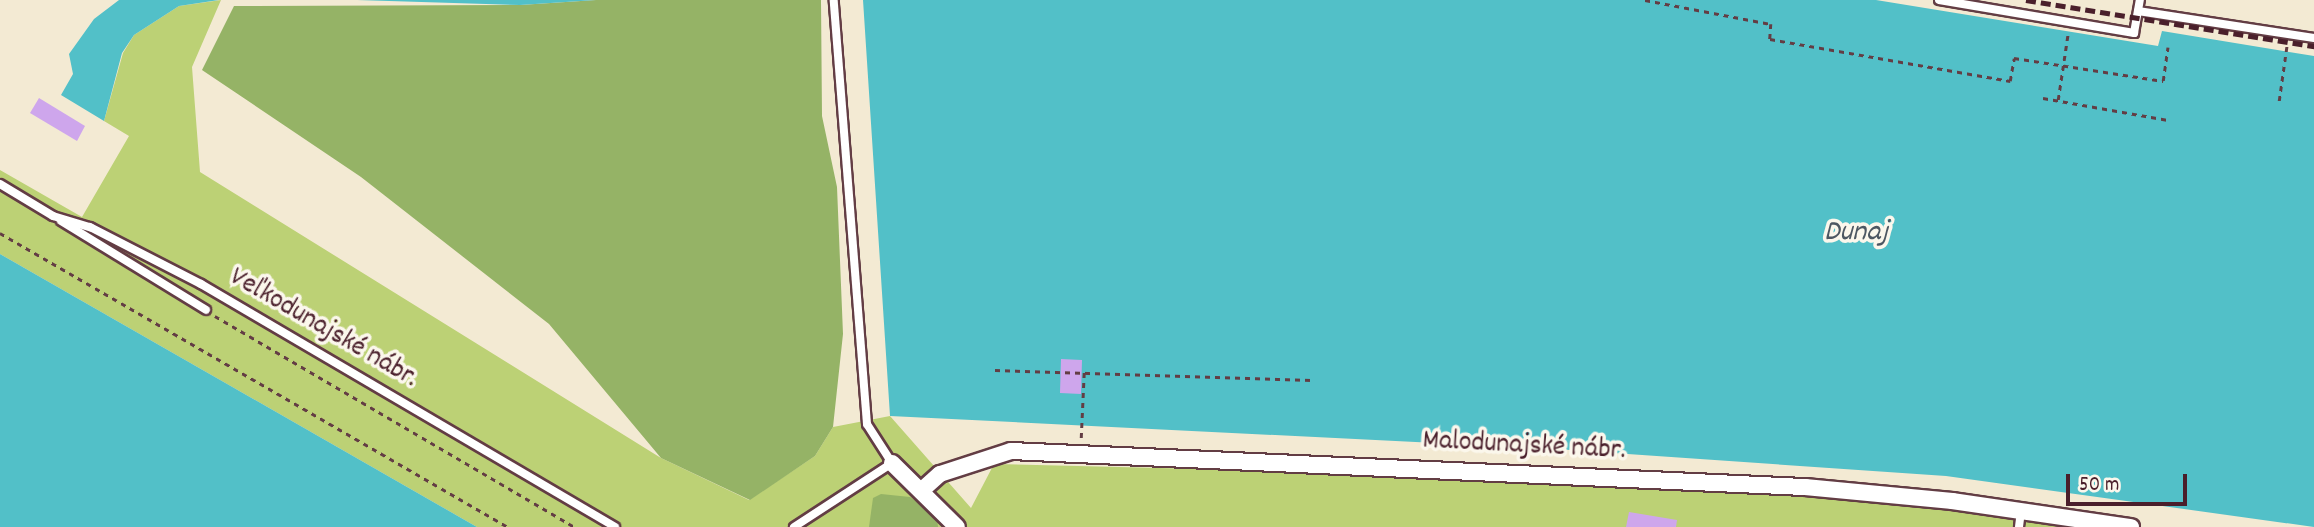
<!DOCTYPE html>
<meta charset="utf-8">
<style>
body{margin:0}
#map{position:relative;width:2314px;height:527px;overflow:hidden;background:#f3ead3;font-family:Dekko,sans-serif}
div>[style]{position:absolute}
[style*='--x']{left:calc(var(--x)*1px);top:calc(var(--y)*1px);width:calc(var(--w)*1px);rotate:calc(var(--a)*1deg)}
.green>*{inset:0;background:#bcd175}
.forest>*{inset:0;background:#95b366}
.water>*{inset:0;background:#52c0c8}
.building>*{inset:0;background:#cea6ec}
.path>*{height:2.5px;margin-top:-1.25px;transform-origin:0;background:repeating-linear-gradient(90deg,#633d44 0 5px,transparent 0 10px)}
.roads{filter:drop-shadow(2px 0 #633d44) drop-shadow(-2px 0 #633d44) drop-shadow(0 2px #633d44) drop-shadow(0 -2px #633d44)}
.service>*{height:8px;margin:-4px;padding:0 4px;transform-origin:4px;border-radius:4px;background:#fff}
.minor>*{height:16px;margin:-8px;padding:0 8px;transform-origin:8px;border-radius:8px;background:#fff}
.rail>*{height:5px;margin-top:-2.5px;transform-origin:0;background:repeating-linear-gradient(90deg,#4a1f2b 0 10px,transparent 0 15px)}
span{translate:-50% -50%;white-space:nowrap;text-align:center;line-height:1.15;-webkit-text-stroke:7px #fbf7ec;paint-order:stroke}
.street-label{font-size:28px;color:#4a1f2b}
.water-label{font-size:30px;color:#4d5762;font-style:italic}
.scale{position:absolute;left:2066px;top:474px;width:121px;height:32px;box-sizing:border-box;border:4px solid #4a1f2b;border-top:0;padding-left:9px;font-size:21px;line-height:24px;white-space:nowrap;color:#4a1f2b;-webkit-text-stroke:5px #fbf7ec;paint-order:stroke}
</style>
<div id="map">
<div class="green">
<div style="clip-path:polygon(221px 0,192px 67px,200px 172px,661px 458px,749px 500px,815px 456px,833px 427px,890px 416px,971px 508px,994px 464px,1322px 472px,1833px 495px,2081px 527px,477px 527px,0 254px,0 170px,82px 217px,129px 136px,104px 121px,123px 53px,134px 35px,179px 6px)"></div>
</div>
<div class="forest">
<div style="clip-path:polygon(596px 0,821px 0,822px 116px,837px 187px,843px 334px,833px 427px,815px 456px,750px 500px,661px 458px,549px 324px,361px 177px,202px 70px,234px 6px,520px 5px)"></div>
<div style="clip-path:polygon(881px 494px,910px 497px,937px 517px,938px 527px,869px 527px,873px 498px)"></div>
</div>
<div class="water">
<div style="clip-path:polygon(119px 0,219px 0,179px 6px,134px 35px,122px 53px,104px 121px,61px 95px,73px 74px,69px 54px,94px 19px)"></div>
<div style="clip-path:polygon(357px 0,596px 0,520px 5px)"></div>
<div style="clip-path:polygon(863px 0,1876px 0,2158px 46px,2162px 31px,2314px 56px,2314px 527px,1946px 476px,1555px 449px,890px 416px)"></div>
<div style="clip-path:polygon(0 254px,477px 527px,0 527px)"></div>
</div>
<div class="building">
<div style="clip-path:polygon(39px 98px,85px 126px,77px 141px,30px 113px)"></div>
<div style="clip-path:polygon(1061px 359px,1082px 360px,1081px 394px,1060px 393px)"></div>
<div style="clip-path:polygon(1629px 512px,1677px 520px,1676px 527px,1626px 527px)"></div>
</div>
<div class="path">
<div style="--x:1645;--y:0;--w:128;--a:10.8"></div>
<div style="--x:1771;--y:24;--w:15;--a:94"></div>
<div style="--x:1770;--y:39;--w:244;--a:9.9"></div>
<div style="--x:2010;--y:81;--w:23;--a:-80"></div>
<div style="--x:2014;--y:58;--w:151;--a:8.8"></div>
<div style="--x:2163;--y:81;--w:34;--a:-82"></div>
<div style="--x:2043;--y:98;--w:127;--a:10"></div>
<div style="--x:2058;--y:100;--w:68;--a:-81.5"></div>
<div style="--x:2279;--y:101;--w:58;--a:-82"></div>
<div style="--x:0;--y:233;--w:587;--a:30.06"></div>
<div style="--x:215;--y:316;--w:417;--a:30.4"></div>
<div style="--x:995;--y:370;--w:317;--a:1.8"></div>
<div style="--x:1081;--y:438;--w:67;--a:-87.4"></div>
</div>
<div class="roads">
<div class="service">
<div style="--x:1939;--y:0;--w:198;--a:9.6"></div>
<div style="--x:2134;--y:33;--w:34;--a:-80"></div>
<div style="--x:2138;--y:11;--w:178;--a:8.7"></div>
<div style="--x:0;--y:184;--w:62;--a:31.1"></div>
<div style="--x:53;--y:216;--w:39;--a:17"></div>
<div style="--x:90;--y:227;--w:125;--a:27.2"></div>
<div style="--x:201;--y:284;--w:480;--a:30.4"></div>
<div style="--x:61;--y:221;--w:170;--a:31.5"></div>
<div style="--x:794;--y:527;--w:117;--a:-33.1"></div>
<div style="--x:892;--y:463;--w:46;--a:-122.7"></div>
<div style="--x:867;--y:424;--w:425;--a:-94.5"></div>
<div style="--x:2019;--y:527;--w:16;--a:-83"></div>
</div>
<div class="minor">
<div style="--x:892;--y:463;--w:91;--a:44.6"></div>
<div style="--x:922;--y:490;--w:24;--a:-42"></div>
<div style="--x:940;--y:474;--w:75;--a:-17.9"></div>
<div style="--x:1011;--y:451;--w:795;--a:2.6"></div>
<div style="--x:1805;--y:487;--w:148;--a:5.4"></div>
<div style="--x:1952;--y:501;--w:181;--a:8.3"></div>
</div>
</div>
<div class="rail">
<div style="--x:2026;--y:0;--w:292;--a:9.1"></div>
</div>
<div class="street-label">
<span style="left:323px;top:329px;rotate:30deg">Veľkodunajské nábr.</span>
<span style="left:1524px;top:447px;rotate:3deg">Malodunajské nábr.</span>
</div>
<div class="water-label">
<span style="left:1856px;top:234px">Dunaj</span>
</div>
<div class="scale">50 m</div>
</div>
